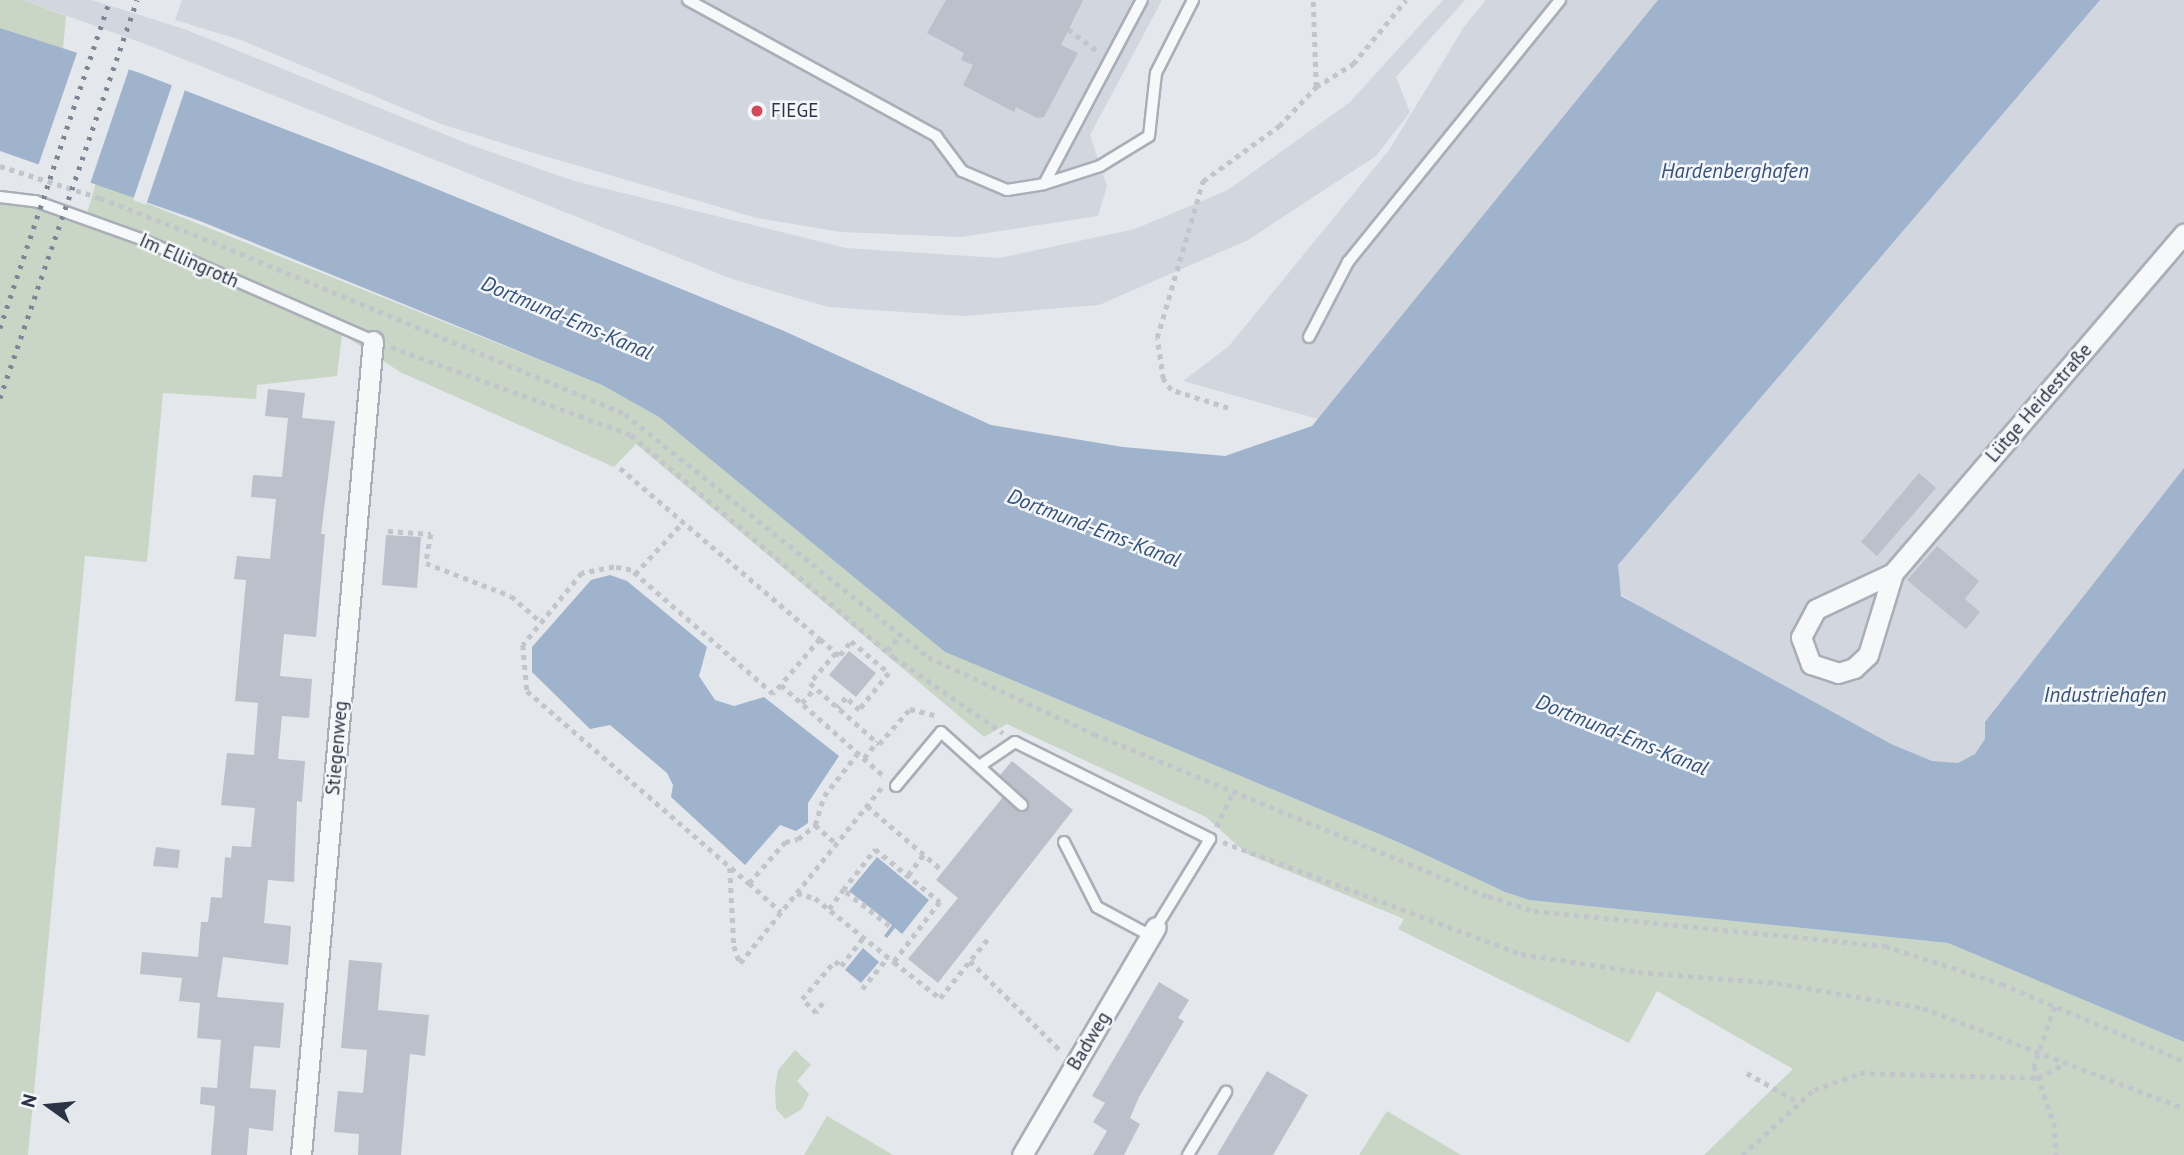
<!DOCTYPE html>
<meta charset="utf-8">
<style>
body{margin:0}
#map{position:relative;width:2184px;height:1155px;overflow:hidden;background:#e4e7ec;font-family:"PT Sans",sans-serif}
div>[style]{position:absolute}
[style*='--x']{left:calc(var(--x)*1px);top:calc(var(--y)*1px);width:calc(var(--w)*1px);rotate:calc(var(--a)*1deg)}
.built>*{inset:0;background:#d2d6de}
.green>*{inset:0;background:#c9d6c5}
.water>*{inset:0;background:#9fb4cc}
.pier>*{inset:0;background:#e4e7ec}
.building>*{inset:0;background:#bbc0ca}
.path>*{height:4.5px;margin-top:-2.25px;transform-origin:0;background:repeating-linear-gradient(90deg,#c2c5cb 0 5px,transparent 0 10px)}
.roads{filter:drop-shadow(2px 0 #a9aeb7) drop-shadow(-2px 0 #a9aeb7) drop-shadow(0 2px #a9aeb7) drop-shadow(0 -2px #a9aeb7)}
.lane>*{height:10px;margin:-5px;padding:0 5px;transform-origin:5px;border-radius:5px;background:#f7f8fa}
.street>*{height:19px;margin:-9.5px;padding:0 9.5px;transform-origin:9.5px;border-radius:9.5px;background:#f7f8fa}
.rail>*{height:5px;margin-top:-2.5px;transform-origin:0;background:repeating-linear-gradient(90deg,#7d8696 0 3.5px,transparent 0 10.5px)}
.dots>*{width:19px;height:19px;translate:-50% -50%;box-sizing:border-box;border:4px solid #f4f6f9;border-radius:50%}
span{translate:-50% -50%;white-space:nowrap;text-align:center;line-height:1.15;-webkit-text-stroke:5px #f4f6f9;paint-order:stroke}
.poi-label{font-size:19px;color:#2b3445}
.left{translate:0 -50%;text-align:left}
.street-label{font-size:19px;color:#2b3445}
.water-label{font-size:21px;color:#34527a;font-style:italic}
.north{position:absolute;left:14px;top:1071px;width:70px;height:70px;-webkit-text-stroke:5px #f4f6f9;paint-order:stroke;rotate:285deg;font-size:19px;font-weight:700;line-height:28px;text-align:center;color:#2b3445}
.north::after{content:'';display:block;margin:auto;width:24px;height:32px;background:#2b3445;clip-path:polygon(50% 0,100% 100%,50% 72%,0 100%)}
</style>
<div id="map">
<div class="built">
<div style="clip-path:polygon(23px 0,92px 0,184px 29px,471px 145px,574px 181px,846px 248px,999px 258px,1135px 229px,1228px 190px,1350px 102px,1443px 0,1465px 0,1396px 77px,1410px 112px,1376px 156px,1248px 240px,1099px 305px,964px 316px,828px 307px,732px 279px,148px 45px)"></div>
<div style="clip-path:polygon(182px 0,1162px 0,1090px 135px,1107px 186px,1098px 216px,961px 237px,841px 232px,757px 218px,524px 150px,441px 124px,241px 40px,175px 20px)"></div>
<div style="clip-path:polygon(1486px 0,2184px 0,2184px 922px,1743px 673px,1625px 597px,1318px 419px,1183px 381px,1229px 346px,1389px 150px,1464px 27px)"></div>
</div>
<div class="green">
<div style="clip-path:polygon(0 0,23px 0,66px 16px,63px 49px,0 28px)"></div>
<div style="clip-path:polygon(96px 183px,602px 385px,659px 417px,945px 652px,1398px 842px,1505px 892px,1529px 900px,1948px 943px,2184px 1042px,2184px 1155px,1704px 1155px,1793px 1069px,1657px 991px,1629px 1043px,1398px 929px,1404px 919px,1247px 854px,1206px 817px,1007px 724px,984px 737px,636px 444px,614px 467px,400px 372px,342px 334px,337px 376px,257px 385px,256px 399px,163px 393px,147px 562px,85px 556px,28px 1155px,0 1155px,0 192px,84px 223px)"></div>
<div style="clip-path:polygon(795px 1050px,811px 1065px,797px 1081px,809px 1094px,802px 1109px,785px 1119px,776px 1109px,775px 1089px,778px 1070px)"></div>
<div style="clip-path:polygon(1387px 1111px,1461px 1155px,1359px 1155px)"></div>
<div style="clip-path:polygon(827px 1116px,893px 1155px,804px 1155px)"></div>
</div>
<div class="water">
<div style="clip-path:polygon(1658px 0,2100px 0,1618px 565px,1621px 596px,1891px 744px,1932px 761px,1958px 763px,1975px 754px,1985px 739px,1985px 722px,2184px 468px,2184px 1042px,1948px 943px,1529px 900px,1505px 892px,1398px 842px,945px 652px,659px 417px,602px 385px,200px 221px,0 151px,0 28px,140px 73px,385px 168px,784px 331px,991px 425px,1123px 447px,1225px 456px,1312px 426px)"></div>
<div style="clip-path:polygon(610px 575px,627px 581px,707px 647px,699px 676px,715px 700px,734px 706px,764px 697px,839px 756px,808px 803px,808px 823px,796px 831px,780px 825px,745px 865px,671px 797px,673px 785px,667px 773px,610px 725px,590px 729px,532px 672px,532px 647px,591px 580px)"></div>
<div style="clip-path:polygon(877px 857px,929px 900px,902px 934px,895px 928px,887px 938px,884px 936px,892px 925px,849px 891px)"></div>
<div style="clip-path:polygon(863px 948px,879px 962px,861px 983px,845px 970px)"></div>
</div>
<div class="pier">
<div style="clip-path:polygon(78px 50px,130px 66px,90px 184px,38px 166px)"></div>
<div style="clip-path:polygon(173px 82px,186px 87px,146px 205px,133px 200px)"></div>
</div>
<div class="building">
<div style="clip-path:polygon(946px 0,1083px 0,1061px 45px,1078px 53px,1044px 117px,1037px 118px,1016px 107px,1014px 112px,963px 85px,973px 65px,961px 60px,964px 53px,927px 33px)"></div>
<div style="clip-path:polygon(268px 389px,305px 393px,302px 418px,335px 421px,321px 534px,325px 534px,316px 637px,284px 634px,280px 676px,312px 679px,309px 718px,282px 716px,278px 759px,305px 761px,302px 802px,297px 801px,294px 882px,268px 880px,266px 902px,264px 923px,291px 926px,288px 965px,223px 957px,217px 997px,284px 1003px,280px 1048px,254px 1046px,250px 1088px,276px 1090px,273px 1131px,249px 1128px,247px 1155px,211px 1155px,215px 1106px,200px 1104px,201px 1087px,217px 1088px,221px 1040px,197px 1038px,200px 1003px,179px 1001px,182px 978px,140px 974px,142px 952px,198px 957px,201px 922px,208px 922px,211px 897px,222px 898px,225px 857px,231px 858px,232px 846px,251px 847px,255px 808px,221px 805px,227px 753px,254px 755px,258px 703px,235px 701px,246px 580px,234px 579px,237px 556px,270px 559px,276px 499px,251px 497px,253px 475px,282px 477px,288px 418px,265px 416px)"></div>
<div style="clip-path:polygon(1919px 473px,1936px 488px,1877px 556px,1861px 542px)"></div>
<div style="clip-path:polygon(386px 535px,421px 537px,417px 588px,382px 585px)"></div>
<div style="clip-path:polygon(1937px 546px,1979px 581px,1965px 599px,1980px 612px,1966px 629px,1907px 580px)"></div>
<div style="clip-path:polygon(849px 651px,876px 673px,856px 697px,829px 675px)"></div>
<div style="clip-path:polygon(1012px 761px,1073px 810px,938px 983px,908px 959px,958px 898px,936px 880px,1003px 797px,1020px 812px,1028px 809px,1027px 800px,1000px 775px)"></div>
<div style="clip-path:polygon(156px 847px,180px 850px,178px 868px,153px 866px)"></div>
<div style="clip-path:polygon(349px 960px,382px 963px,378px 1010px,429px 1015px,425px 1056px,410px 1054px,401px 1155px,358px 1155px,359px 1134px,334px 1132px,338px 1091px,363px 1093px,367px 1050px,341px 1048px)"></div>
<div style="clip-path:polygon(1159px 982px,1189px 1000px,1178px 1018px,1184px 1021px,1139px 1097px,1130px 1118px,1140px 1124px,1124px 1155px,1093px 1155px,1107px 1131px,1093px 1122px,1105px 1103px,1092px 1096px)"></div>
<div style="clip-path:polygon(1267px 1071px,1308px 1095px,1273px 1155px,1217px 1155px)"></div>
</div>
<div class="path">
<div style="--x:1068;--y:29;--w:38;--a:37"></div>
<div style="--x:1316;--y:87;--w:44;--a:-31.9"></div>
<div style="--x:1353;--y:64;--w:83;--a:-50.4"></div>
<div style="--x:0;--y:166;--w:105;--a:17.7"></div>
<div style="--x:100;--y:198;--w:110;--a:21.2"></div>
<div style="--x:203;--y:238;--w:457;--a:22.6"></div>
<div style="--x:625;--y:414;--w:388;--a:38.7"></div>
<div style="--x:928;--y:657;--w:183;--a:24.9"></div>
<div style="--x:1094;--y:734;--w:426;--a:22.4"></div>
<div style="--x:1488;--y:896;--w:48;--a:18.1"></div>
<div style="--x:1534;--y:911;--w:353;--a:5.7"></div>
<div style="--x:1885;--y:946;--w:123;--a:18"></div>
<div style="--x:2002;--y:984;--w:198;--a:22.9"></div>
<div style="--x:391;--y:347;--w:256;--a:20.1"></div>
<div style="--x:631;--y:435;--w:344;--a:40.2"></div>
<div style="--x:894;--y:657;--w:133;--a:34.9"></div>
<div style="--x:1228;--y:408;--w:60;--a:-162.5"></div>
<div style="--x:1171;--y:390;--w:14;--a:-126"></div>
<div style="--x:1163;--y:379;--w:41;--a:-98.3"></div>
<div style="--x:1157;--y:338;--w:164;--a:-73.7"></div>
<div style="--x:1203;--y:181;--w:94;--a:-35.9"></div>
<div style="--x:1279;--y:126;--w:54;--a:-46.5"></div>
<div style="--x:1316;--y:87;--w:87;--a:-92"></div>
<div style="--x:620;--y:468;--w:263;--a:40.5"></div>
<div style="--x:820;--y:639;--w:60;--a:130.3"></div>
<div style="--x:781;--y:685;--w:137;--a:41.5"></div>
<div style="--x:388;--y:531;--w:43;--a:4"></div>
<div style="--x:431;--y:534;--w:29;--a:100"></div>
<div style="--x:426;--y:563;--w:91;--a:21.2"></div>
<div style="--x:511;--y:596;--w:40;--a:41"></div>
<div style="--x:635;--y:574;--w:71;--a:-47.3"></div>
<div style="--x:820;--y:639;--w:21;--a:41"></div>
<div style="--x:836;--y:653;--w:40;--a:131"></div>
<div style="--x:810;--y:683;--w:92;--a:41.5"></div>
<div style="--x:879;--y:744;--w:47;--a:-48.5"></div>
<div style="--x:910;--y:709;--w:29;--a:14"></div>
<div style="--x:887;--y:651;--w:21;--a:-51"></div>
<div style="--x:836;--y:653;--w:4;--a:27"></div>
<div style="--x:840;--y:655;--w:18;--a:-52"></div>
<div style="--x:851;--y:641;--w:50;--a:40.1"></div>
<div style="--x:889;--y:673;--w:48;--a:129"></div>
<div style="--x:859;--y:710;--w:18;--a:-137"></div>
<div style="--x:846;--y:698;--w:13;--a:129"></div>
<div style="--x:781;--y:685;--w:12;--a:132"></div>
<div style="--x:773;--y:694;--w:189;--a:-138.9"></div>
<div style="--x:631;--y:570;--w:17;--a:-170"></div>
<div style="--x:614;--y:567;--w:33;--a:169"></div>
<div style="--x:582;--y:573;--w:93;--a:129.3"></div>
<div style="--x:523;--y:645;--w:46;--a:85"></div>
<div style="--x:527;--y:691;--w:294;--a:40.9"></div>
<div style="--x:749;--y:883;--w:55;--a:-48.7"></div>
<div style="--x:785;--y:842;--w:13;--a:-13"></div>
<div style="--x:798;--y:839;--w:22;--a:-39"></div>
<div style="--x:815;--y:825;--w:30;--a:-73"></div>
<div style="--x:824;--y:796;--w:55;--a:-51.7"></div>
<div style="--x:802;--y:703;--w:20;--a:-49"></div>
<div style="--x:864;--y:758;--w:21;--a:-51"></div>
<div style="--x:867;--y:806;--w:99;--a:40.5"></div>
<div style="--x:815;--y:825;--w:28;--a:41"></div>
<div style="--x:1216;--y:827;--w:41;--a:-64.1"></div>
<div style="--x:1223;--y:842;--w:318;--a:20.6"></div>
<div style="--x:1521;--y:954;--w:118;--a:8.7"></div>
<div style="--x:1638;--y:972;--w:139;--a:4.5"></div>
<div style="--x:1777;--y:983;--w:148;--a:9.7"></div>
<div style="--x:1923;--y:1008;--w:280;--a:21"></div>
<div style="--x:730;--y:868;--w:78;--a:87.1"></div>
<div style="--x:734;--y:946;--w:18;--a:71"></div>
<div style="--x:740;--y:963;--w:225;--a:-51.1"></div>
<div style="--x:908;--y:875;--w:26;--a:-53"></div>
<div style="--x:749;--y:883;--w:43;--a:42.2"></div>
<div style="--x:797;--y:893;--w:19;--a:16"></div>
<div style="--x:815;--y:898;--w:102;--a:39"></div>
<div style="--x:829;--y:909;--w:24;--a:-54"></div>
<div style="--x:889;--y:926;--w:58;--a:-142"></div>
<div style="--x:843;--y:890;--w:52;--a:-52"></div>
<div style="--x:875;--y:849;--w:84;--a:39.2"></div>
<div style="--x:940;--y:902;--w:76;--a:127.5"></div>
<div style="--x:894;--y:962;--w:58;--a:38"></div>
<div style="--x:940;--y:998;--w:80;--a:-51.1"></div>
<div style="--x:970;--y:961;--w:127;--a:44.7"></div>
<div style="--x:862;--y:989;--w:41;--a:-50.9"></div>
<div style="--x:823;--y:1003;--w:12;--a:125"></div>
<div style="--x:816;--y:1013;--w:20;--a:-135"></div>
<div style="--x:802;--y:999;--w:50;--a:-49"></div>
<div style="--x:835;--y:961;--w:8;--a:40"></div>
<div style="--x:841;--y:966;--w:37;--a:-52"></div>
<div style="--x:2055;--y:1007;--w:63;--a:109.6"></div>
<div style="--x:2034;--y:1066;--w:60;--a:70.7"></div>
<div style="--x:2054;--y:1123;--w:32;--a:86"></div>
<div style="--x:1747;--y:1073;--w:59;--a:29.6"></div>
<div style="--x:1742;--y:1155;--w:97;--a:-42.1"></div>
<div style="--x:1814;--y:1090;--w:49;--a:-20.3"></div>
<div style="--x:1860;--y:1073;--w:178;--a:1.6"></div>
<div style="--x:2038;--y:1078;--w:32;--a:-28"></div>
</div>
<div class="roads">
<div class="lane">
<div style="--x:688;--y:0;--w:283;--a:28.7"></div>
<div style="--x:936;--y:136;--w:44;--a:53.4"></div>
<div style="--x:962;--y:171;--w:49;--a:22.9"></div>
<div style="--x:1007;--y:190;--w:37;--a:-9"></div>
<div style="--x:1044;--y:184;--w:59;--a:-17.8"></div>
<div style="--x:1100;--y:166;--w:57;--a:-31.5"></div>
<div style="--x:1149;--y:136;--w:63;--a:-83.7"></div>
<div style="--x:1156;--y:73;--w:82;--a:-63.1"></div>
<div style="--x:1044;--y:184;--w:208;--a:-62"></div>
<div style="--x:0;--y:197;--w:35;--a:7"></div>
<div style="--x:35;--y:201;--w:113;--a:19.7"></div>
<div style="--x:141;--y:239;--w:253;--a:23.7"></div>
<div style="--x:1309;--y:337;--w:85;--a:-62.5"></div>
<div style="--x:1348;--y:262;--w:337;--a:-51"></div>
<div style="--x:981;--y:765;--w:41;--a:-34.1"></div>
<div style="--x:1015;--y:742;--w:218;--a:26.4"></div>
<div style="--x:1210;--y:839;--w:103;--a:121.5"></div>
<div style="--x:896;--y:786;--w:70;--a:-50.2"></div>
<div style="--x:941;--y:732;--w:109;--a:42"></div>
<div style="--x:1064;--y:842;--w:73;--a:63.1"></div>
<div style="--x:1097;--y:907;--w:61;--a:28.2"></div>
<div style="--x:1188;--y:1155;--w:74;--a:-58.9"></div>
</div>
<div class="street">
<div style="--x:1893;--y:573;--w:85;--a:154.9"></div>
<div style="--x:1816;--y:609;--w:32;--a:118"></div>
<div style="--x:1801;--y:637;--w:29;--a:70"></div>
<div style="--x:1811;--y:664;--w:28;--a:18"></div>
<div style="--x:1838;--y:673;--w:17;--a:-17"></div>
<div style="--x:1854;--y:668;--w:19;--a:-43"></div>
<div style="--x:1868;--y:655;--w:86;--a:-73"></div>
<div style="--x:1893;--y:573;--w:447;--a:-49.4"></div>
<div style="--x:301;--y:1155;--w:817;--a:-84.95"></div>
<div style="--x:1022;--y:1155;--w:264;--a:-59.6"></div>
</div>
</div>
<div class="rail">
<div style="--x:0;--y:328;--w:346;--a:-71.5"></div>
<div style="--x:0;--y:398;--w:421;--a:-71"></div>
</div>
<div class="dots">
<div style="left:757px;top:111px;background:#d1495b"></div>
</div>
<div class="poi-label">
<span class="left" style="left:771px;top:111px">FIEGE</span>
</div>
<div class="street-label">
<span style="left:189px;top:261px;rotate:24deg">Im Ellingroth</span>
<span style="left:2039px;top:403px;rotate:-49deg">Lütge Heidestraße</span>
<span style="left:337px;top:748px;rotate:-85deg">Stiegenweg</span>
<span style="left:1089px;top:1041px;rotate:-59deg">Badweg</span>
</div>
<div class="water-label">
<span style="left:1735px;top:171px">Hardenberghafen</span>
<span style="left:567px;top:318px;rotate:23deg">Dortmund-Ems-Kanal</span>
<span style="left:1094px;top:528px;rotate:21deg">Dortmund-Ems-Kanal</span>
<span style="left:2105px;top:695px">Industriehafen</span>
<span style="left:1622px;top:735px;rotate:22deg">Dortmund-Ems-Kanal</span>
</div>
<div class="north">N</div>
</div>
